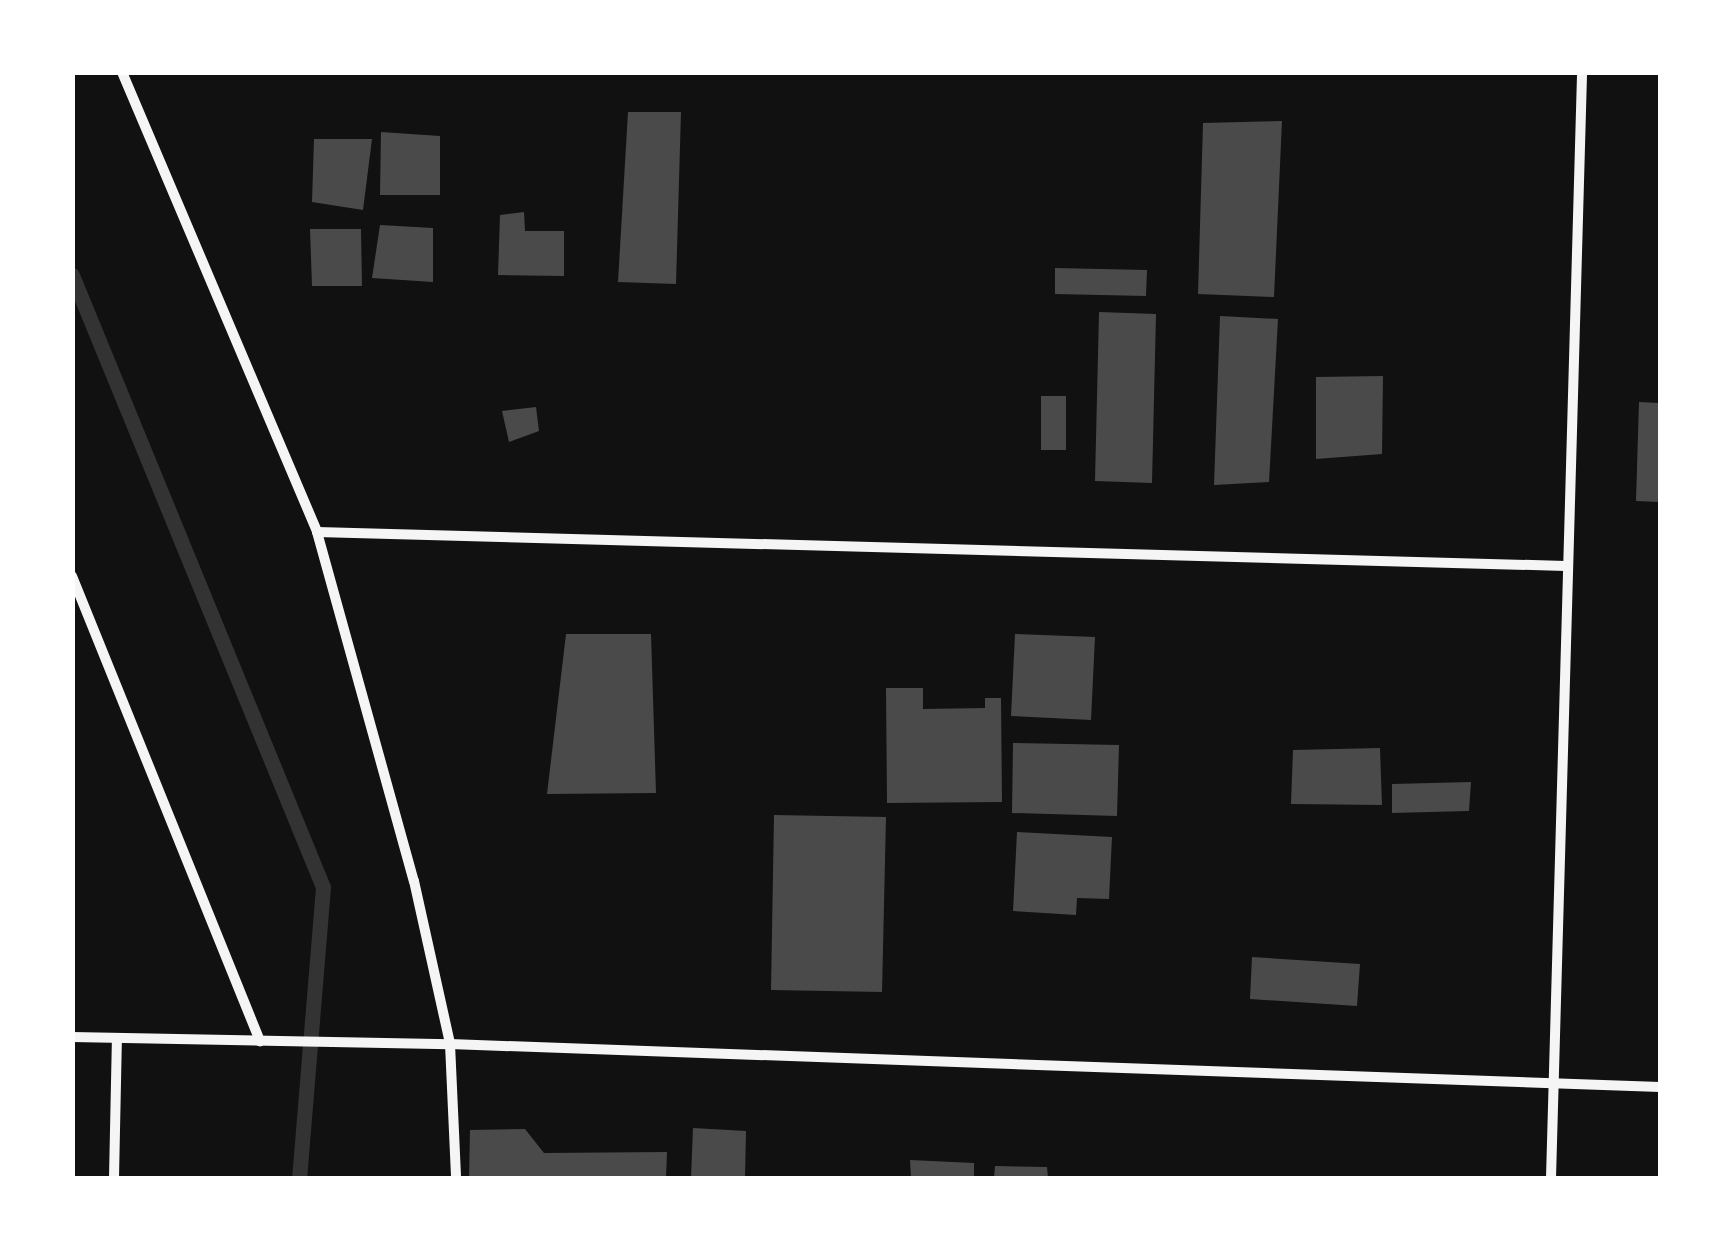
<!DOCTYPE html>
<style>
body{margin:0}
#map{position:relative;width:1733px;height:1251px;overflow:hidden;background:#111;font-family:Signika,sans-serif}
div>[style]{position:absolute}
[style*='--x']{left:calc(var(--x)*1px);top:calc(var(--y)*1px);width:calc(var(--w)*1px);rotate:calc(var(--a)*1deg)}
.stream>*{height:15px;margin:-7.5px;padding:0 7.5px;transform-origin:7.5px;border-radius:7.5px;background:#333}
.building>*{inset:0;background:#4a4a4a}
.minor>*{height:10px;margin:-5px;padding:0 5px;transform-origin:5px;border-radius:5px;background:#f5f5f5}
span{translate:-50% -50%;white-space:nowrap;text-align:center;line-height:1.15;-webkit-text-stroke:10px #fff;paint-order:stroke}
.frame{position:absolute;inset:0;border:75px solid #fff;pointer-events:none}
</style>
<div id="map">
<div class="stream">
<div style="--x:72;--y:275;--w:661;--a:67.7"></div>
<div style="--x:323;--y:887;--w:292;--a:94.7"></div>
</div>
<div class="building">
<div style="clip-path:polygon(628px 112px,681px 112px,676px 284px,618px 282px)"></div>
<div style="clip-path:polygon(1282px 121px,1274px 297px,1198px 294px,1203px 123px)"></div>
<div style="clip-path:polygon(381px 132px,440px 136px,440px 195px,380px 195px)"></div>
<div style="clip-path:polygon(314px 139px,372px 139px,363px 210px,312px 202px)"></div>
<div style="clip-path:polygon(524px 212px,525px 231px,564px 231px,564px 276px,498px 275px,500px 215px)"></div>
<div style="clip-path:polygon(380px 225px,433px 228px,433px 282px,372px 278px)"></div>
<div style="clip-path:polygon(310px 229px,361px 229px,362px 286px,312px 286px)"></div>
<div style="clip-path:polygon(1055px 268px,1147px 270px,1146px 296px,1055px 294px)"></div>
<div style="clip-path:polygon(1099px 312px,1156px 314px,1152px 483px,1095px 481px)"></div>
<div style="clip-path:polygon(1220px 316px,1278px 319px,1269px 482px,1214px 485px)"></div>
<div style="clip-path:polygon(1383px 376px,1382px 454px,1316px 459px,1316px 377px)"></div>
<div style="clip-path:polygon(1041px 396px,1066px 396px,1066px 450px,1041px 450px)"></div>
<div style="clip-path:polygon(1639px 402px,1660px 403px,1660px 502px,1636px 501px)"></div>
<div style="clip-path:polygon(536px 407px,539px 431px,509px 442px,502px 411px)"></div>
<div style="clip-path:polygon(566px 634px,651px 634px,656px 793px,547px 794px)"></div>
<div style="clip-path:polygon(1015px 634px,1095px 637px,1091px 720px,1011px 716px)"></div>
<div style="clip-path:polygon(886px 688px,923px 688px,923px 709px,985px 708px,985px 698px,1001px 698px,1002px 802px,887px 803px)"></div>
<div style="clip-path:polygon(1013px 743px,1119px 745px,1117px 816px,1012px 813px)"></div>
<div style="clip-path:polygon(1380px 748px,1382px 805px,1291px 804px,1293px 750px)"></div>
<div style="clip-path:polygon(1471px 782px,1469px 811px,1392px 813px,1392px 784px)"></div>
<div style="clip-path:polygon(774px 815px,886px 817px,882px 992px,771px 990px)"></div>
<div style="clip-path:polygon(1017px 832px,1112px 837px,1109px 899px,1077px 898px,1076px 915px,1013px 911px)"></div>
<div style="clip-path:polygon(1252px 957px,1360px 964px,1357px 1006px,1250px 999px)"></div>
<div style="clip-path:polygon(693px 1128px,746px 1131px,745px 1178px,691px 1178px)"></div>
<div style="clip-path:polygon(525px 1129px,544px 1153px,667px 1152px,666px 1178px,469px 1178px,470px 1130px)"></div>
<div style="clip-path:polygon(910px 1160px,974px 1163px,974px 1178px,911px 1178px)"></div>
<div style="clip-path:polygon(995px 1166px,1047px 1167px,1048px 1178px,994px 1178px)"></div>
</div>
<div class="minor">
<div style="--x:122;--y:72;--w:500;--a:67"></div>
<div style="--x:317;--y:532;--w:362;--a:74.5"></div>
<div style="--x:414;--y:881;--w:167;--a:77.5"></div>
<div style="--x:450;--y:1044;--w:134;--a:87.4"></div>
<div style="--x:317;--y:532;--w:1249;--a:1.56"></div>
<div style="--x:72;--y:576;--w:502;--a:67.99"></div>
<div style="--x:72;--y:1037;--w:378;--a:1.1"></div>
<div style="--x:450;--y:1044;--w:1211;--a:2.04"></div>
<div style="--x:114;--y:1178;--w:139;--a:-88.8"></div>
<div style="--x:1551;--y:1178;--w:1106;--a:-88.39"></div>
</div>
<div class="frame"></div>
</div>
